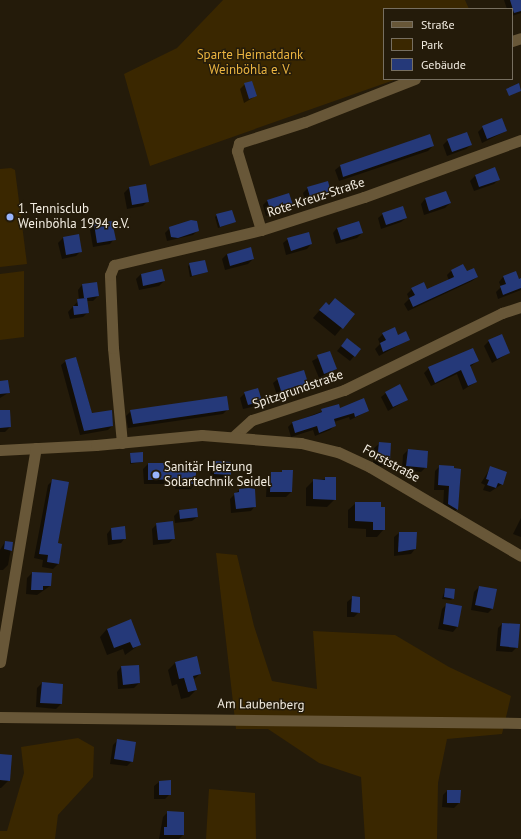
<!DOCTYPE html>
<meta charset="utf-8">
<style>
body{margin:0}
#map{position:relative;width:521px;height:839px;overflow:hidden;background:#241b0a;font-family:"PT Sans",sans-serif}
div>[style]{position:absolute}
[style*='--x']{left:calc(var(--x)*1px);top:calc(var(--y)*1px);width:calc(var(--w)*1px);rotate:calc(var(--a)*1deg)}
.green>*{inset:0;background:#3a2700}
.shadow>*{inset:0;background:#0007}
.building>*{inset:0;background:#253979}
.minor>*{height:11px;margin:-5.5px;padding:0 5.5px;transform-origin:5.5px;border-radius:5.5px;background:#685738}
.dots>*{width:11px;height:11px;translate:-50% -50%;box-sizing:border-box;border:2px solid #241b0a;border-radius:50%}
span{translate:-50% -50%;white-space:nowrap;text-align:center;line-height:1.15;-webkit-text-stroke:3px #241b0a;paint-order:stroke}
.park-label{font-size:13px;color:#ebb440}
.street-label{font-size:13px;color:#f3ede2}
.poi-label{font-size:13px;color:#f3ede2}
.left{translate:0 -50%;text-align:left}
.legend{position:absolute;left:383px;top:8px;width:130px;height:72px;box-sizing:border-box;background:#241b0a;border:1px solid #776f60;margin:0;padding:5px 7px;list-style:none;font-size:12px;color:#f3ede2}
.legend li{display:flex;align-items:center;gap:8px;height:20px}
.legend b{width:20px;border:1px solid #776f60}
</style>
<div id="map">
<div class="green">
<div style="clip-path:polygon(223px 0,465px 0,469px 9px,384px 9px,384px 79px,397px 79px,150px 166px,124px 74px,177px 48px)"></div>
<div style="clip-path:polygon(11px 168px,15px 170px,27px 264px,0 267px,0 169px)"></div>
<div style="clip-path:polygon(24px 271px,24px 337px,0 340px,0 274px)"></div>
<div style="clip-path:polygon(216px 553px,237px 555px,254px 626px,272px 681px,317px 689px,313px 631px,395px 635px,449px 667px,511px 696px,502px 734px,447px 739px,438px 783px,437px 839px,365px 839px,361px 777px,319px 763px,268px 729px,236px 729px)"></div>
<div style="clip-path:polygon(78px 738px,94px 747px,93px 777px,58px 815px,55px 839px,0 839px,0 831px,7px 831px,24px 773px,21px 747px)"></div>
<div style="clip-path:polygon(209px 789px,255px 793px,256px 839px,206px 839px)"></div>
</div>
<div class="shadow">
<div style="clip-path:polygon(504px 0,521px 0,521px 13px,512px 16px,512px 9px,507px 9px)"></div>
<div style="clip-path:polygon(245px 84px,256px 96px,244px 103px,240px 89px)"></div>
<div style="clip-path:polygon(483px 127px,506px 131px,482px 143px,478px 132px)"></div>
<div style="clip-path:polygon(429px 135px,433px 146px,428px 151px,339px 181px,335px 170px,340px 166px)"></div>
<div style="clip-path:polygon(448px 140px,471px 145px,466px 149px,447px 156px,443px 145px)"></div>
<div style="clip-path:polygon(495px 169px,499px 179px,494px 184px,474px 191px,470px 181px,475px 176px)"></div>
<div style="clip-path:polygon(145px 185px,148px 201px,143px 206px,127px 209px,124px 193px,129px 188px)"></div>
<div style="clip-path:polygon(308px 188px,330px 193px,325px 198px,306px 204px,303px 193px)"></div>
<div style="clip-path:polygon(425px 199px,450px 203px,445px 208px,424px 215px,421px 204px)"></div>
<div style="clip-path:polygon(268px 200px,292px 205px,287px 209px,266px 216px,263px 205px)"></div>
<div style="clip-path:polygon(383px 214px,406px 218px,401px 222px,381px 229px,378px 218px)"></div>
<div style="clip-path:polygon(217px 215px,235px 222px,218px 228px,215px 217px)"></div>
<div style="clip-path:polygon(94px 225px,114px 239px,110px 244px,93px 247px,90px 230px)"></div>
<div style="clip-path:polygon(170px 228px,198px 230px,193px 235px,167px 241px,165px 233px)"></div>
<div style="clip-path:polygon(337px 228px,362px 233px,357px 238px,336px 244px,333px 233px)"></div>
<div style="clip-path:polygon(78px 235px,81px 251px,76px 256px,62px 259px,58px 243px,63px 238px)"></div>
<div style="clip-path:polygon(288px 239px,311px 244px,307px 249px,286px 255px,283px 243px)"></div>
<div style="clip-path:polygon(227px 254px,253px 259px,248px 264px,225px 270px,222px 259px)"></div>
<div style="clip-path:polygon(190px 264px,207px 272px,190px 277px,188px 266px)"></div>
<div style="clip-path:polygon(451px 271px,477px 277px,472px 281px,408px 311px,404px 304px,409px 299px,407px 294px,412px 289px,426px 291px,449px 281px,447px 275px)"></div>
<div style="clip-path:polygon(141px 274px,164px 281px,159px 286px,139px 290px,136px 279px)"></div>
<div style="clip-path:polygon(503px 277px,521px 279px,521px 290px,498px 299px,496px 292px,501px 287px,499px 282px)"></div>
<div style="clip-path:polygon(82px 285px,98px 296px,93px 301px,86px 301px,88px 312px,83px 317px,70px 319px,68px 312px,79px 300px,78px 290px)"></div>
<div style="clip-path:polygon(335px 299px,353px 314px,335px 336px,313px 318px,326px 303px,328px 305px)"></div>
<div style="clip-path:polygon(383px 334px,398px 336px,408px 340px,379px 356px,375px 349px,380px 344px,378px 339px)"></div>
<div style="clip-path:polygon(347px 339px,360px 349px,350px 361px,337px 351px)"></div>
<div style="clip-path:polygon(489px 341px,509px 353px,492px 363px,484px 346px)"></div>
<div style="clip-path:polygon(329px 352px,335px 369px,319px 378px,312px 361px)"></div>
<div style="clip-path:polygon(76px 358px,92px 414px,112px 426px,108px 430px,80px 435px,61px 365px,66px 361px)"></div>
<div style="clip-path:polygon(477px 361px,470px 367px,476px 382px,463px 390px,457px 374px,431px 386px,424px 373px,429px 368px)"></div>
<div style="clip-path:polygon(278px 379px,307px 386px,303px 390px,278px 398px,273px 383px)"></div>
<div style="clip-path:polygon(0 382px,8px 393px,0 398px)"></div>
<div style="clip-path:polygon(245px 393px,260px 401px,256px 406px,243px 409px,240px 398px)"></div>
<div style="clip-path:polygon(386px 393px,407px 400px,388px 411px,381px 397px)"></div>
<div style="clip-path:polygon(338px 405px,339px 409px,368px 411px,350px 420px,349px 417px,334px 422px,335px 425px,330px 430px,315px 436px,313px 430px,291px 437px,288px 427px,292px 423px)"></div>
<div style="clip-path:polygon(228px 409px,223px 414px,128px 428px,126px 416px,131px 411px)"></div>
<div style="clip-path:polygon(0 411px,10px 427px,5px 432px,0 432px)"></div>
<div style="clip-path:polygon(379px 444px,389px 461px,384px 466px,373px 465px,374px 448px)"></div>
<div style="clip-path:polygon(408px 450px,426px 467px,421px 472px,402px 470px,403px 455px)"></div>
<div style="clip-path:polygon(131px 454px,142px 462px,130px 464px)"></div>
<div style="clip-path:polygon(215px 462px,230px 474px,225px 479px,210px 478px,211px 467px)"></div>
<div style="clip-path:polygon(148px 464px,163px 469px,195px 484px,191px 489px,175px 489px,175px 484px,144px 484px,143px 469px)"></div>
<div style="clip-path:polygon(440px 466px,453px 466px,457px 509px,453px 514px,443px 508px,444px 490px,434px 490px,435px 471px)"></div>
<div style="clip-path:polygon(491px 467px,502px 484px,490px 492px,483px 490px,485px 485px,481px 483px)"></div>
<div style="clip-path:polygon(292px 471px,291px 492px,286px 497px,266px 497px,267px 478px,272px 473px)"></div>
<div style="clip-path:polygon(335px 478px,335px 499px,327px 507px,306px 506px,306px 488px,314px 480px)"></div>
<div style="clip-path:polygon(53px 480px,57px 544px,61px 545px,58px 564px,53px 569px,42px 567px,43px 560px,34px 558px,48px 485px)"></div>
<div style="clip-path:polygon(239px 490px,255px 506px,251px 511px,231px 513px,230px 499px)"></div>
<div style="clip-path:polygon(356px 503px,384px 529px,377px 537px,366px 537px,366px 529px,348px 528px,348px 510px)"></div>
<div style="clip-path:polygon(179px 511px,197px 517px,192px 521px,175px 523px,174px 516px)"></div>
<div style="clip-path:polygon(521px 518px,521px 537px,513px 534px)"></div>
<div style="clip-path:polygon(157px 524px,174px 538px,169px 543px,153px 545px,152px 529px)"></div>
<div style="clip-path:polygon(111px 529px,125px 538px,121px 543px,108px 545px,107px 534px)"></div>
<div style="clip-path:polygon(399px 533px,415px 549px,411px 554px,394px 556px,394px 537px)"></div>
<div style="clip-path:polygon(5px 542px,12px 543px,8px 565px,3px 570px,0 570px,0 550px)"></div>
<div style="clip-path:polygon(32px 573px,50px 586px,37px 595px,26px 594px,27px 578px)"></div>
<div style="clip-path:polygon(479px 587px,492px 609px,488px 613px,471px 610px,474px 592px)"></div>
<div style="clip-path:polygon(445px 589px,453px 598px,451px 600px,442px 599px)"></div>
<div style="clip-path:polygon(352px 598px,359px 612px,354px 617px,347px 617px,347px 602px)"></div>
<div style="clip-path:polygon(447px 604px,461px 607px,457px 627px,453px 632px,438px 629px,442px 609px)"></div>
<div style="clip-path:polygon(502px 624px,517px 647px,512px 652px,496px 651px,498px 628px)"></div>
<div style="clip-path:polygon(107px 629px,139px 645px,125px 655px,123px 649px,107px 655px,100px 637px)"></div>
<div style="clip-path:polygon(196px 657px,200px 674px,193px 680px,196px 690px,189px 697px,181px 699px,177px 684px,172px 686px,168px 670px,175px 663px)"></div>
<div style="clip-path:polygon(121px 667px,139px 683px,134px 688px,118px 689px,117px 672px)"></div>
<div style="clip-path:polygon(42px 683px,61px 704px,56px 709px,36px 707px,37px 688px)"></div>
<div style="clip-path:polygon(117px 741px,132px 761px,127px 766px,110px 764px,113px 745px)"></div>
<div style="clip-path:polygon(0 755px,9px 780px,1px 788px,0 788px)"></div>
<div style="clip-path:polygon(159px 782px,170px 794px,165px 799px,154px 799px,154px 786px)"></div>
<div style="clip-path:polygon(447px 791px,459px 803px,454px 808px,442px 807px,443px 795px)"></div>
<div style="clip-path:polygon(168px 812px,183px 812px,183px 835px,179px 839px,159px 839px,163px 817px)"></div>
</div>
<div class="building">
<div style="clip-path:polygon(510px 0,521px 0,521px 11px,514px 13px)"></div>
<div style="clip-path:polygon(252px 81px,257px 96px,249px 99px,244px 83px)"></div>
<div style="clip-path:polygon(519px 83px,521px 91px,509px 96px,506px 89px)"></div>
<div style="clip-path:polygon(502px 118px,507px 131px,487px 139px,482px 126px)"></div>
<div style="clip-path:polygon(467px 132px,472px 145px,452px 152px,447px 139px)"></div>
<div style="clip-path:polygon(430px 134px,434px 146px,343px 177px,340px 165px)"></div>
<div style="clip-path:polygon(495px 167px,500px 180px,479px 187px,475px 175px)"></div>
<div style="clip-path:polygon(328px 181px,331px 193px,311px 200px,307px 187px)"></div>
<div style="clip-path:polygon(146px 184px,149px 202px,132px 205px,129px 187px)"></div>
<div style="clip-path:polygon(446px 191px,451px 203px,429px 211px,425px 198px)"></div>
<div style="clip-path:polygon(289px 193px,293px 205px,271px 212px,267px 200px)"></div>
<div style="clip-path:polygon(403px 206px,407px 218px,386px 225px,382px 213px)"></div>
<div style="clip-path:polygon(232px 210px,236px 222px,220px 227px,216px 214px)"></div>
<div style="clip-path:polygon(191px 220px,197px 221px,199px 231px,178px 238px,171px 237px,169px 227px)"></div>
<div style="clip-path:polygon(112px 221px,116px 240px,97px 243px,94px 224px)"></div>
<div style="clip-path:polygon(359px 221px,363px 233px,341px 240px,337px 228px)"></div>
<div style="clip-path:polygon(309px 232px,312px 244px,291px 251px,287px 238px)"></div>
<div style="clip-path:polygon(79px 234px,82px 252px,66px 255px,63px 237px)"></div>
<div style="clip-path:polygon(251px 247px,254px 259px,230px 266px,227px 254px)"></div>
<div style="clip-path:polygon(205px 260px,208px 272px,192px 276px,189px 263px)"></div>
<div style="clip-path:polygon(463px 264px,467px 271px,474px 268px,478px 277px,413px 307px,409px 298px,415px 295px,411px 288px,424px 282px,427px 289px,454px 277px,451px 270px)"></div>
<div style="clip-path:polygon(162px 269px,165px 281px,143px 286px,141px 274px)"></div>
<div style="clip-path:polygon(516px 271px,519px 279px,521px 278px,521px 288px,503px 295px,500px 286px,506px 284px,503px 276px)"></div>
<div style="clip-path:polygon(97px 282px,99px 296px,87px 298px,89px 313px,74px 315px,73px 306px,78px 306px,77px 299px,86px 298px,84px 298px,82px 284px)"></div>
<div style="clip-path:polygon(335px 298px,355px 314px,343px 329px,319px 310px,326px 302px,329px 305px)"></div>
<div style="clip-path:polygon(395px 327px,398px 335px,406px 331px,410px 340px,383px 352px,380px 343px,386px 340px,382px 333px)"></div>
<div style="clip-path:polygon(502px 334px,510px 353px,497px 359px,488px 340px)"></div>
<div style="clip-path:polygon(347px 338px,361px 349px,355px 357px,341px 346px)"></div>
<div style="clip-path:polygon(473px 348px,479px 361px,470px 365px,477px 382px,468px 386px,461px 370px,435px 383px,428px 367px)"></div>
<div style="clip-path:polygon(330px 351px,337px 369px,324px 374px,317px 355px)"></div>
<div style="clip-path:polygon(76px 357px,92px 413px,112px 410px,113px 426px,84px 431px,65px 360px)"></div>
<div style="clip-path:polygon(304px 370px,309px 386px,282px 394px,277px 378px)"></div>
<div style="clip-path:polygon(8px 380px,10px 393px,0 394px,0 381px)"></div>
<div style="clip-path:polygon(400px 384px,408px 400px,393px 407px,385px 392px)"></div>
<div style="clip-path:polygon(258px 388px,262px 401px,248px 405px,244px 392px)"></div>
<div style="clip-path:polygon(227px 396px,229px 410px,133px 424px,130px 410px)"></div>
<div style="clip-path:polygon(364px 398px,369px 411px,355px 417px,354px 413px,334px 419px,336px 426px,319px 433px,317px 426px,295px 433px,292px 422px,314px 415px,322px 412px,321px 409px,339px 404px,340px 408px)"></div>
<div style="clip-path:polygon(0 410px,10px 410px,11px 427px,0 428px)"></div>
<div style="clip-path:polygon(379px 442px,391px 443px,390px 461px,377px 460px)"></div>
<div style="clip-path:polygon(408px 449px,428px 451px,427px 468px,406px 466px)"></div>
<div style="clip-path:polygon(143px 452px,143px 462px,131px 463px,130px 453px)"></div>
<div style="clip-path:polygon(215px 461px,231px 462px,231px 475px,214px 474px)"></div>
<div style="clip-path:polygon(148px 463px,164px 463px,164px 468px,196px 468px,196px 484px,180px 484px,180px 479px,148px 480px)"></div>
<div style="clip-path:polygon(439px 465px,454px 466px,454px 468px,461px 469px,458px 510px,448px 504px,449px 486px,438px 485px)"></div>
<div style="clip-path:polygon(490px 466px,507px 472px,503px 485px,498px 483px,496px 488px,487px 485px,489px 480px,486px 479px)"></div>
<div style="clip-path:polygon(282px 470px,293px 470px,292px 492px,270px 492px,271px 472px,282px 472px)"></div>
<div style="clip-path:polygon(325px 477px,336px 477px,336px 500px,313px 499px,313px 479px,325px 480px)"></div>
<div style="clip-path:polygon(52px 479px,69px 482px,58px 543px,62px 544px,59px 564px,47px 562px,48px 555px,39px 554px)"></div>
<div style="clip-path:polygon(249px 488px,255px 489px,256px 507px,236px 509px,234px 493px,239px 492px,239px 489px)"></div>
<div style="clip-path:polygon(355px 502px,381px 502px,381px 507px,385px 507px,385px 530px,373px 530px,373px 522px,355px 521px)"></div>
<div style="clip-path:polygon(197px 508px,198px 517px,180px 519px,179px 510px)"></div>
<div style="clip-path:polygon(173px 521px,175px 539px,158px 540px,156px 523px)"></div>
<div style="clip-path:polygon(125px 526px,126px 539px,112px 540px,111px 528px)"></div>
<div style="clip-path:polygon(399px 532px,417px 532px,416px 549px,398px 552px)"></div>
<div style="clip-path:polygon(5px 541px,13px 542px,12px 551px,4px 549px)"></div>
<div style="clip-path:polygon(32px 572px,52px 573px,51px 586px,43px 586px,43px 590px,31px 590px)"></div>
<div style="clip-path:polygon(479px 586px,497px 589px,493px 609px,475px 605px)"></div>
<div style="clip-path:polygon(445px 588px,455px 589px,454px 599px,444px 597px)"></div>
<div style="clip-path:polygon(352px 596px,360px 597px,360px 613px,351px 612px)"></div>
<div style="clip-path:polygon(446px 603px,462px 606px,458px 627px,443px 624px)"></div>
<div style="clip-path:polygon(131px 619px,141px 645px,133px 648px,130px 642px,114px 648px,107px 629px)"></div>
<div style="clip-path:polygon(502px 623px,520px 624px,518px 648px,500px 646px)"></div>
<div style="clip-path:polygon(197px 656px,201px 674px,193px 676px,197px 690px,188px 692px,184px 678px,179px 679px,175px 662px)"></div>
<div style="clip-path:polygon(139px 665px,140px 683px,123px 685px,121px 666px)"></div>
<div style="clip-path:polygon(42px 682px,63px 684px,62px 704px,40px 703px)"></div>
<div style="clip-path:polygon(117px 739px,136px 742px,133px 762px,114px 759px)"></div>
<div style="clip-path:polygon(0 754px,12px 755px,10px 781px,0 780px)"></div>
<div style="clip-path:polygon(171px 780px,171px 795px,159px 795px,159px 781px)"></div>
<div style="clip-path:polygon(447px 790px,461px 790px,460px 803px,447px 803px)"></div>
<div style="clip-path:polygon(167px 811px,184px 812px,184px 835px,164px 835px,164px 827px,167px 827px)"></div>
</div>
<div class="minor">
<div style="--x:512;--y:41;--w:9;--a:-18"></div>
<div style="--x:261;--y:230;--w:83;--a:-106.9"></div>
<div style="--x:237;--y:151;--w:8;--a:-76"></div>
<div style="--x:239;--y:143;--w:69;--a:-17.7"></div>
<div style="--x:305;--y:122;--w:118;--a:-21.4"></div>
<div style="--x:234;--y:436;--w:24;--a:-42"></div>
<div style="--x:252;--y:420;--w:97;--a:-18.1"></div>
<div style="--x:344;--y:390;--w:176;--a:-26"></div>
<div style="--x:502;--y:313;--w:20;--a:-18"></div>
<div style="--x:122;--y:443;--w:95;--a:-95.4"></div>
<div style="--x:113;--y:348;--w:73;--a:-92.4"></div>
<div style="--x:110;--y:275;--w:11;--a:-68"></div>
<div style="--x:114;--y:265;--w:151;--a:-13.4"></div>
<div style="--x:261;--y:230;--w:108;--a:-17.8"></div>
<div style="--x:364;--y:197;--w:167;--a:-20"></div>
<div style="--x:0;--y:450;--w:96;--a:-3"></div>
<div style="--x:96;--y:445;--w:106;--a:-5.4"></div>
<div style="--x:202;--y:435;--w:99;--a:4.6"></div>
<div style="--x:301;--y:443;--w:38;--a:14"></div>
<div style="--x:338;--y:452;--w:35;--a:25"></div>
<div style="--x:370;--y:467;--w:175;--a:30.5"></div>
<div style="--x:0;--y:662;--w:217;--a:-80.5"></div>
<div style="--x:0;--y:717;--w:521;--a:0.66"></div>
</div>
<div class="dots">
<div style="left:10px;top:217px;background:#99b5fd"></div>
<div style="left:156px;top:475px;background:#99b5fd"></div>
</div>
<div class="park-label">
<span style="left:250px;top:63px">Sparte Heimatdank<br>Weinböhla e. V.</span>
</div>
<div class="street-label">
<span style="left:316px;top:198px;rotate:-18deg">Rote-Kreuz-Straße</span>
<span style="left:298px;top:390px;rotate:-19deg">Spitzgrundstraße</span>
<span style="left:391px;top:464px;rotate:29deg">Forststraße</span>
<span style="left:261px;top:705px;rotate:1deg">Am Laubenberg</span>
</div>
<div class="poi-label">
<span class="left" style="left:18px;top:217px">1. Tennisclub<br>Weinböhla 1994 e.V.</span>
<span class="left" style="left:164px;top:475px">Sanitär Heizung<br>Solartechnik Seidel</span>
</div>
<ul class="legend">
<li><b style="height:5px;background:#685738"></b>Straße</li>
<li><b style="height:11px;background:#3a2700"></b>Park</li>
<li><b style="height:11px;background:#253979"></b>Gebäude</li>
</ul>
</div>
